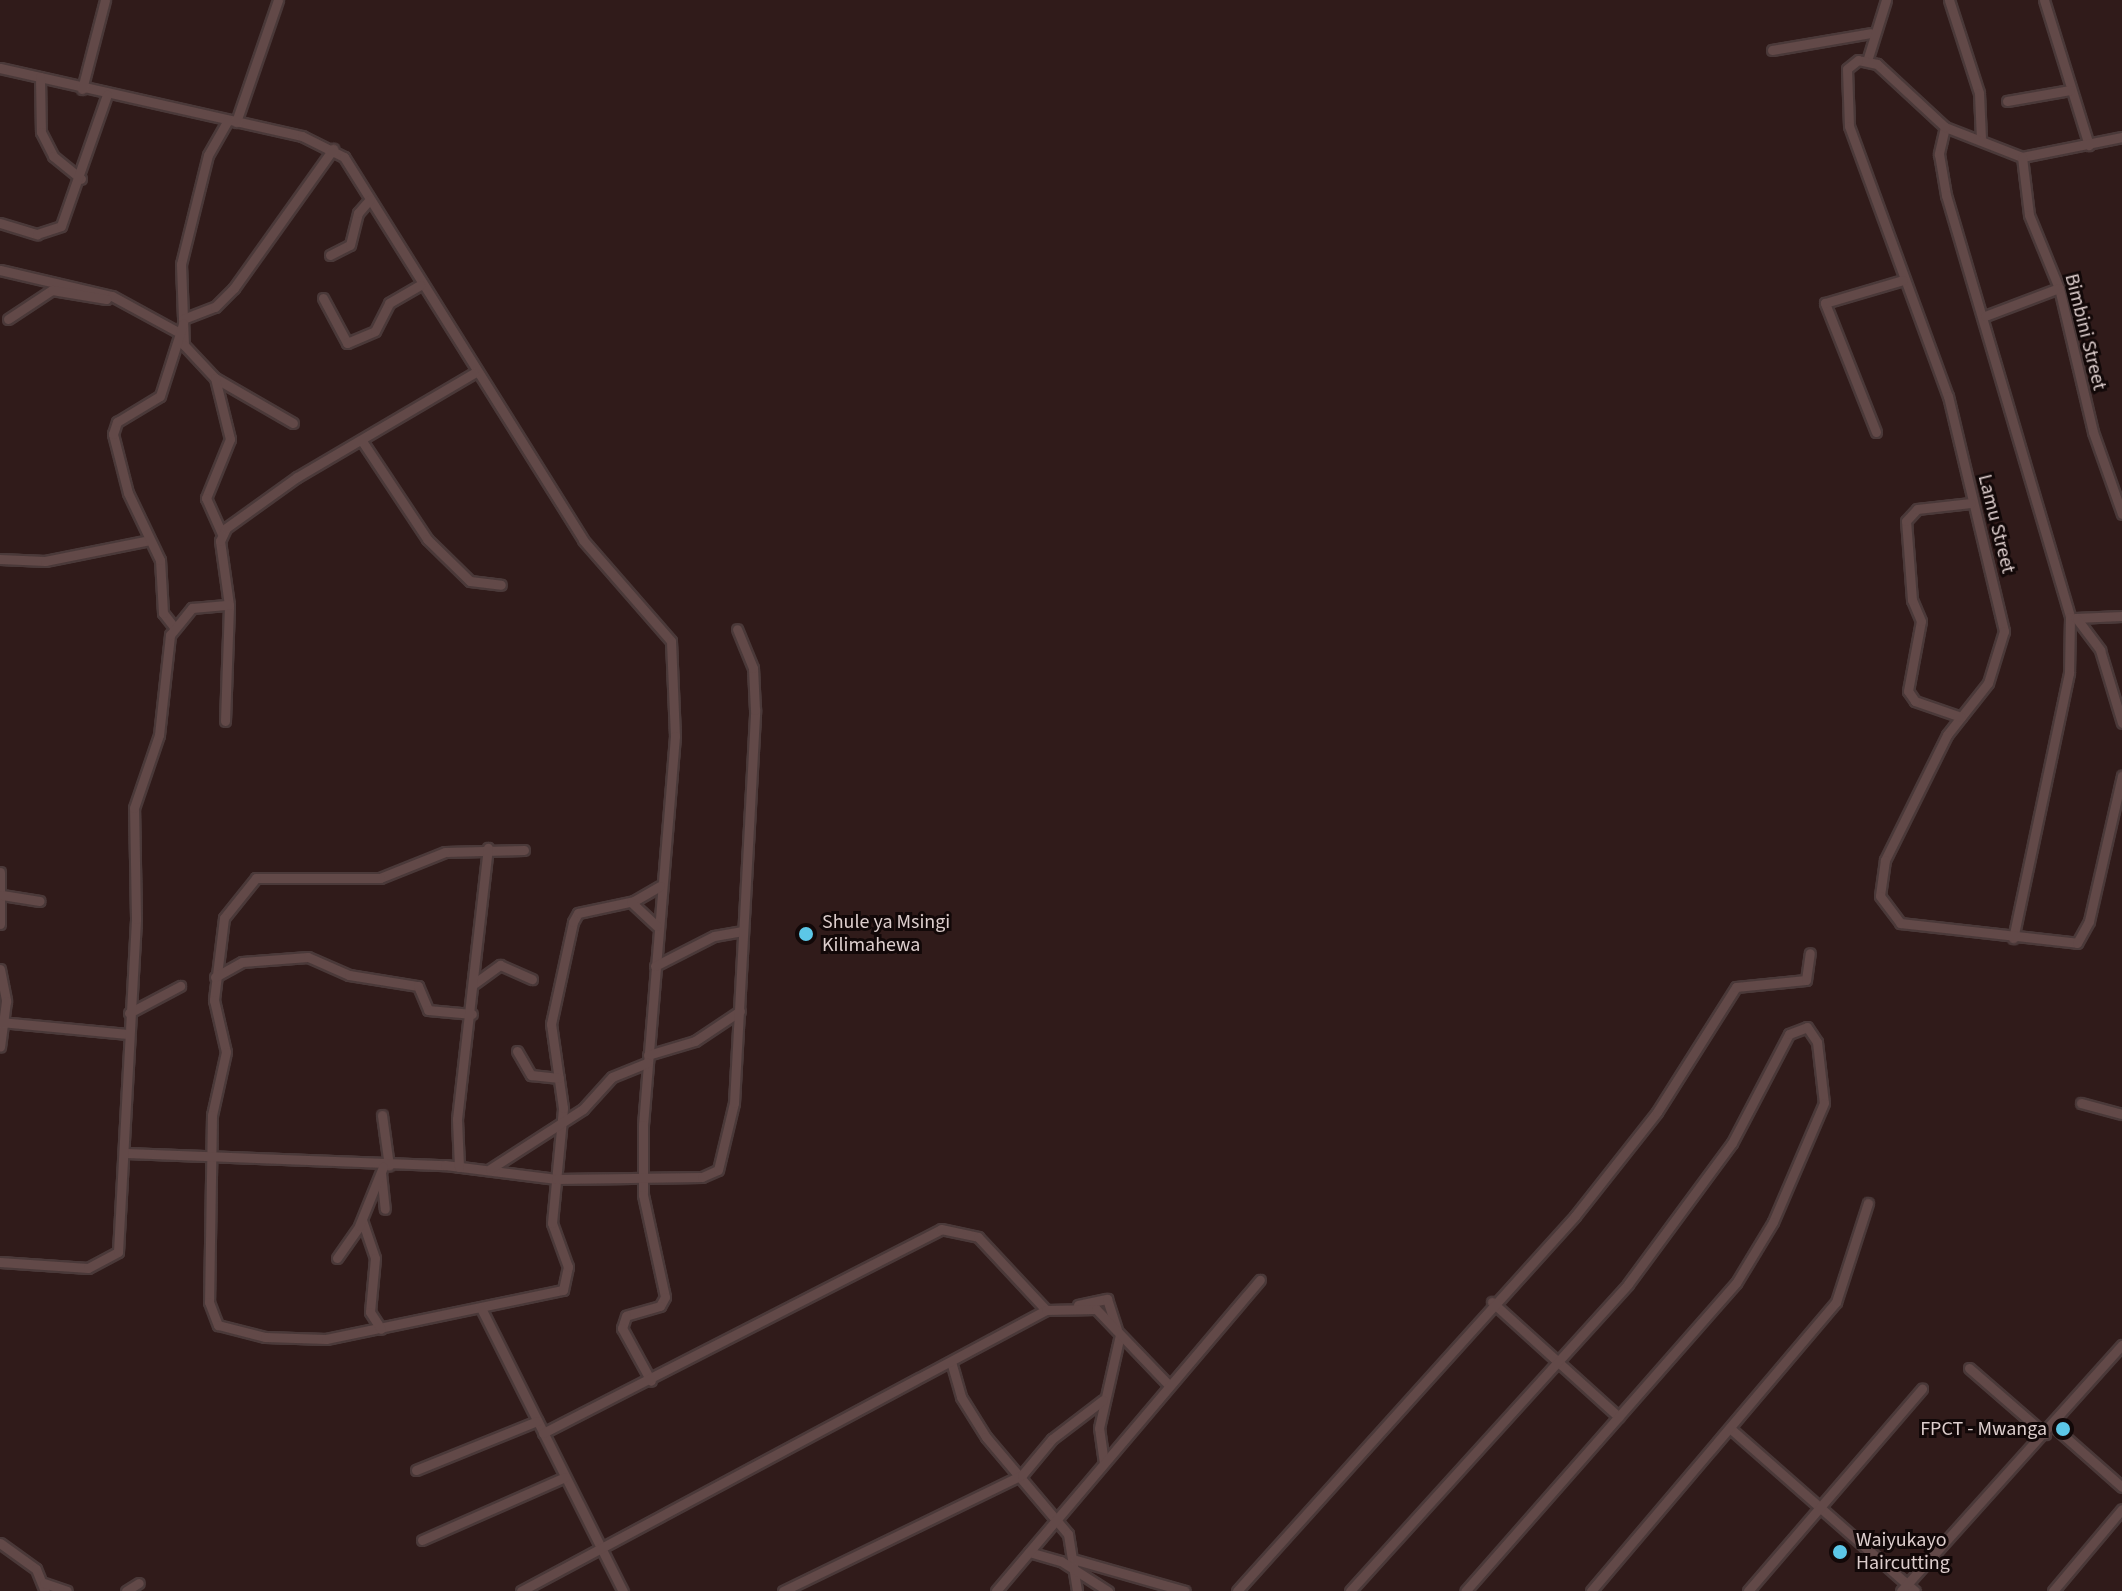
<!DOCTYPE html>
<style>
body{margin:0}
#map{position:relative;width:2122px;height:1591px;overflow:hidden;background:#301b1a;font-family:"Source Sans 3",sans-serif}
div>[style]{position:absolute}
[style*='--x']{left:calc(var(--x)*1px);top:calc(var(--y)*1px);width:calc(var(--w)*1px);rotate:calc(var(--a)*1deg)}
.roads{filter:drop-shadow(2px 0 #4a3939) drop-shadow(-2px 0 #4a3939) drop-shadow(0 2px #4a3939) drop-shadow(0 -2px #4a3939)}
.minor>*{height:9px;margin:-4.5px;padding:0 4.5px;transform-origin:4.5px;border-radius:4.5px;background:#624948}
.dots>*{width:22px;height:22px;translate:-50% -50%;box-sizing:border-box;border:4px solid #120808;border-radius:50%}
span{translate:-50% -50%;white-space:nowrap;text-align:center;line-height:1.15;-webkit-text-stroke:6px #120808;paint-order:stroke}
.street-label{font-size:20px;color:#ddcecd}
.poi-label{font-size:20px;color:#ddcecd}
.left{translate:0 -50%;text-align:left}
.right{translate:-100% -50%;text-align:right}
</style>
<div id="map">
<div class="roads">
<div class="minor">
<div style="--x:1949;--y:0;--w:98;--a:72.1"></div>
<div style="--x:1979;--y:93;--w:45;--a:87.5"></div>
<div style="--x:2044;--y:0;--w:152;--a:72.8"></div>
<div style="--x:1772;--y:50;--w:100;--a:-9.7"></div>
<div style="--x:1867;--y:61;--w:64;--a:-72.7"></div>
<div style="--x:0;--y:68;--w:310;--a:12.7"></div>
<div style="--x:302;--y:136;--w:47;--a:26.6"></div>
<div style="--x:344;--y:157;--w:451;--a:58"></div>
<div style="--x:583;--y:540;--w:134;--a:48.9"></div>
<div style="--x:671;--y:641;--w:95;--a:87.6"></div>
<div style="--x:675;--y:736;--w:390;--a:94.7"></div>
<div style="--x:643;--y:1125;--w:70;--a:90"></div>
<div style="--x:643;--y:1195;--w:104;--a:77.8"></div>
<div style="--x:665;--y:1297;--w:10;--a:119"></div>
<div style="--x:660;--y:1306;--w:35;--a:164"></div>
<div style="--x:626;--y:1316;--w:13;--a:108"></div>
<div style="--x:622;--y:1328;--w:60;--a:61.3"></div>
<div style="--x:40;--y:77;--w:55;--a:89"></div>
<div style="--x:41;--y:132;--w:27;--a:63"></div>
<div style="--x:53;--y:156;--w:36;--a:39"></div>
<div style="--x:82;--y:89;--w:92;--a:-75.5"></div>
<div style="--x:2007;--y:101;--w:64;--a:-9.9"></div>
<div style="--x:228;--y:120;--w:40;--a:119.7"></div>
<div style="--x:208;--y:155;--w:112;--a:103.9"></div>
<div style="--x:181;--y:264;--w:81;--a:87.9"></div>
<div style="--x:184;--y:345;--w:45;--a:46.8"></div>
<div style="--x:215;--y:378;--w:90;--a:30"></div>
<div style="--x:236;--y:122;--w:129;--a:-71"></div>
<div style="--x:1945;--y:127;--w:28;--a:103"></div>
<div style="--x:1939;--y:154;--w:42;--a:80.3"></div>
<div style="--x:1946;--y:195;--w:440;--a:73.6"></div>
<div style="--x:2070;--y:617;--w:56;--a:91"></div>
<div style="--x:2069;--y:673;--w:271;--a:101.9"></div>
<div style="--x:2122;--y:137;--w:102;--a:168.7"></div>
<div style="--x:2022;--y:157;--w:83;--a:-158.7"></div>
<div style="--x:1945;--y:127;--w:93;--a:-137.2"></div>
<div style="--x:1877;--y:64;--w:19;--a:-168"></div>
<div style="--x:1858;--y:60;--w:14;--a:141"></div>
<div style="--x:1847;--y:69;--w:57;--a:88"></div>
<div style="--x:1849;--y:126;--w:288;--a:69.9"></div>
<div style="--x:1948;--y:396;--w:242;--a:76.6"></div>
<div style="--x:2004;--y:631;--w:54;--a:107.1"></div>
<div style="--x:1988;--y:683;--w:66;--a:128.3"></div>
<div style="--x:1947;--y:735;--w:140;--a:116.4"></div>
<div style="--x:1885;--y:860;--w:36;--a:98"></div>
<div style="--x:1880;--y:896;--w:34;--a:53"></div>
<div style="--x:1900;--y:923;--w:178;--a:6.4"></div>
<div style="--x:2077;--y:943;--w:25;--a:-61"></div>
<div style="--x:2089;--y:921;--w:149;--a:-77.2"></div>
<div style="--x:2022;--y:157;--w:58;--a:83.1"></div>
<div style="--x:2029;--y:215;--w:79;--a:67.7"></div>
<div style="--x:2059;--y:288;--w:148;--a:76.7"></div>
<div style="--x:2093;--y:432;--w:87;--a:70.5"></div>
<div style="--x:0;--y:223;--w:39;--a:17"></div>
<div style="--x:37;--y:234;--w:25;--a:-18"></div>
<div style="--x:61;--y:226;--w:139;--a:-70.7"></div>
<div style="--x:330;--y:255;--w:22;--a:-27"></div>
<div style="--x:350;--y:245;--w:33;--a:-76"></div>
<div style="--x:358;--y:213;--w:18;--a:-49"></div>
<div style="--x:0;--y:270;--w:115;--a:13.1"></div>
<div style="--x:112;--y:296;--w:75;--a:28.6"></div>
<div style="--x:323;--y:298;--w:51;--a:61.9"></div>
<div style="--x:347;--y:343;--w:30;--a:-23"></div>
<div style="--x:375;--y:331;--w:31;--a:-63"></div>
<div style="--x:389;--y:303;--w:36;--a:-30"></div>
<div style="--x:1985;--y:316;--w:79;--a:-20.7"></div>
<div style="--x:8;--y:319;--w:53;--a:-33.4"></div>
<div style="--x:52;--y:290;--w:55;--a:9.5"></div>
<div style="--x:183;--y:319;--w:34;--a:-21"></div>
<div style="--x:215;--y:307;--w:27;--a:-45"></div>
<div style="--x:234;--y:288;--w:171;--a:-54.5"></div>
<div style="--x:215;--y:378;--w:63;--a:76.2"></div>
<div style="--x:230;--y:439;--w:64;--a:112.1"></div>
<div style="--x:206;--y:498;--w:39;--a:66"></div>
<div style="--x:1876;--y:432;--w:139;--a:-111.6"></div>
<div style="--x:1825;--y:303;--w:81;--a:-16.4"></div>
<div style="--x:362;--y:441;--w:118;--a:56.4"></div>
<div style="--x:427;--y:539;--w:60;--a:44.3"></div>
<div style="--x:470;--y:581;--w:31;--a:7"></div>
<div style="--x:0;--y:559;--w:45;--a:2.5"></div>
<div style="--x:45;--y:561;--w:107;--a:-11.3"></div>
<div style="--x:2075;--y:618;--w:47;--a:-2.4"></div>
<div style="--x:2077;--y:619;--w:39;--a:53"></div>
<div style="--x:2100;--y:650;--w:76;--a:73.2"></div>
<div style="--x:174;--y:627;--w:18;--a:-128"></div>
<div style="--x:163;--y:613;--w:53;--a:-93.2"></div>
<div style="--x:160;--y:560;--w:74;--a:-115.5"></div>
<div style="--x:128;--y:493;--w:61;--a:-104.3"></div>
<div style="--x:113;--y:434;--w:13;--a:-72"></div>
<div style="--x:117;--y:422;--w:50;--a:-31.2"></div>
<div style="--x:160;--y:396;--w:76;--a:-72.3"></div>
<div style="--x:1961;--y:717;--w:49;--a:-160.8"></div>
<div style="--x:1915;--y:701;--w:12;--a:-125"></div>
<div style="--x:1908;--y:691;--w:71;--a:-79.5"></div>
<div style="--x:1921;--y:621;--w:23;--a:-113"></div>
<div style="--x:1912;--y:600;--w:79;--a:-94.3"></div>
<div style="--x:1906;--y:521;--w:16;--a:-47"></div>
<div style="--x:1917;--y:509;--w:54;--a:-6.3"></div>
<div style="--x:225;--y:721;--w:116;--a:-88"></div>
<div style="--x:229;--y:605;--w:65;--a:-98"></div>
<div style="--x:220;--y:541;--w:14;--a:-65"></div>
<div style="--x:226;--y:528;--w:87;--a:-35.7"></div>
<div style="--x:297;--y:477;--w:205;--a:-30.4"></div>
<div style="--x:524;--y:850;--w:79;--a:178.5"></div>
<div style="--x:445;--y:852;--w:70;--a:158.2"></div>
<div style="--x:380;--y:878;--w:124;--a:180"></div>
<div style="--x:256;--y:878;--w:51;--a:128.7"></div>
<div style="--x:224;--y:918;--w:83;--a:97"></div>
<div style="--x:214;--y:1000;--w:53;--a:77"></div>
<div style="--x:226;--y:1052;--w:65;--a:102.5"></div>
<div style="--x:212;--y:1115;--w:187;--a:90.9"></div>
<div style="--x:209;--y:1302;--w:25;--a:69"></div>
<div style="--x:218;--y:1325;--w:49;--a:14.3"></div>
<div style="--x:265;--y:1337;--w:61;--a:1.9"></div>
<div style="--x:326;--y:1339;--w:242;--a:-11.7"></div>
<div style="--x:563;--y:1290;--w:24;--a:-78"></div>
<div style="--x:568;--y:1267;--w:47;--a:-110"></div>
<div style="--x:552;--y:1223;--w:116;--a:-84.5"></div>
<div style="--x:563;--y:1108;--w:85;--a:-98.1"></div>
<div style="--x:551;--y:1024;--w:104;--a:-77.8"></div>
<div style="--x:573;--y:922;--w:10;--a:-61"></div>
<div style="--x:578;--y:913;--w:57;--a:-12.1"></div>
<div style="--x:634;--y:901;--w:30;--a:-30"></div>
<div style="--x:0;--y:872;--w:52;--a:90"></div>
<div style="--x:2;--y:895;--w:38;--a:9"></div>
<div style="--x:631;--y:902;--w:35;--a:43"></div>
<div style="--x:655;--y:966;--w:66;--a:-27"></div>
<div style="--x:714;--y:936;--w:29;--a:-10"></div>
<div style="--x:0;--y:969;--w:33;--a:79"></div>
<div style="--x:6;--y:1001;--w:46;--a:97.4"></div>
<div style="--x:215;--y:977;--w:31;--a:-29"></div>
<div style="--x:242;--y:962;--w:66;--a:-4.3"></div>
<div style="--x:308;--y:957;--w:45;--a:23.7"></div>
<div style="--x:349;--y:975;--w:70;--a:9.1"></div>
<div style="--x:418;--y:986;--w:26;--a:67"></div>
<div style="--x:428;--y:1010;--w:44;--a:5.2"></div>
<div style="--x:475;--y:983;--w:31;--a:-36"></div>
<div style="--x:500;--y:965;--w:35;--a:24"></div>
<div style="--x:129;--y:1013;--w:58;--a:-27.9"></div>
<div style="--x:0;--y:1022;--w:129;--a:5.4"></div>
<div style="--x:517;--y:1051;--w:28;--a:60"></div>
<div style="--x:531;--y:1075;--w:28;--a:6"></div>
<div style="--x:648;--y:1055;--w:49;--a:-16.6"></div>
<div style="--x:695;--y:1041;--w:54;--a:-33.7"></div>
<div style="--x:2081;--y:1103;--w:42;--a:15"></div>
<div style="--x:382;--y:1115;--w:51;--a:82.2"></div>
<div style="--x:126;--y:1153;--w:319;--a:2.2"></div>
<div style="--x:445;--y:1165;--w:112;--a:7.2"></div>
<div style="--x:556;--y:1179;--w:146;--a:-0.8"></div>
<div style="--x:702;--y:1177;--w:17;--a:-24"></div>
<div style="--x:718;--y:1170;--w:69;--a:-76.6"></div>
<div style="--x:734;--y:1103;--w:394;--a:-86.9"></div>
<div style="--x:755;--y:710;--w:42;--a:-92.7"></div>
<div style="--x:753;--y:668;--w:42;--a:-112.3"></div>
<div style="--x:459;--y:1167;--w:48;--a:-92.4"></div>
<div style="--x:457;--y:1119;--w:273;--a:-83.5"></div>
<div style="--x:490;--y:1169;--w:111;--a:-32.8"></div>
<div style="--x:583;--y:1109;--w:43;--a:-47.8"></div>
<div style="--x:612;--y:1077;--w:38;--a:-22"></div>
<div style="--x:381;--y:1173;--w:36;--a:84"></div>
<div style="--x:362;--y:1220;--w:40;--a:71.1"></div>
<div style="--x:375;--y:1258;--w:54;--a:95.3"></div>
<div style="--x:370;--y:1312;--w:20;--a:57"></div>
<div style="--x:337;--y:1258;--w:39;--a:-55"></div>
<div style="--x:359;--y:1226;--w:64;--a:-67.9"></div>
<div style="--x:0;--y:1262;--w:88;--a:3.9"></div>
<div style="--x:88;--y:1268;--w:34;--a:-28"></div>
<div style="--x:118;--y:1252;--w:333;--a:-86.9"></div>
<div style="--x:136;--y:919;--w:111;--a:-91"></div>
<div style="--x:134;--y:808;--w:77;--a:-71.1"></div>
<div style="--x:159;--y:735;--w:101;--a:-83.7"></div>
<div style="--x:170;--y:635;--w:35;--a:-51"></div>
<div style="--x:192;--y:608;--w:37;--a:-5"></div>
<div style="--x:1492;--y:1302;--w:171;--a:42.2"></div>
<div style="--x:1078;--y:1305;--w:30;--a:-12"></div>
<div style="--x:1107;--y:1299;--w:32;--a:72"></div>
<div style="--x:481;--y:1308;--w:317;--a:63.4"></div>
<div style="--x:952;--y:1365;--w:33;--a:74"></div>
<div style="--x:961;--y:1397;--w:47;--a:58"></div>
<div style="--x:986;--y:1437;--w:127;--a:49.8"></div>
<div style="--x:1068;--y:1534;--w:58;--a:81"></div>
<div style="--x:1969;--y:1368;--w:101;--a:41"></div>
<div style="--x:2053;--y:1426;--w:92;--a:41.5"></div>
<div style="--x:1731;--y:1429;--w:245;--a:41.4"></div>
<div style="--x:543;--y:1433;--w:447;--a:-27.1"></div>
<div style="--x:941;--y:1229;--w:38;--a:12"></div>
<div style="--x:978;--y:1237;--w:100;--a:47"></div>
<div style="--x:1104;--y:1463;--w:35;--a:-98"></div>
<div style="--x:1099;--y:1428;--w:95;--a:-77.3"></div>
<div style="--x:416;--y:1470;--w:131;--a:-22"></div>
<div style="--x:422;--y:1540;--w:156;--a:-23.8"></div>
<div style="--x:0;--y:1543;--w:44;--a:35.8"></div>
<div style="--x:36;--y:1569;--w:24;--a:68"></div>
<div style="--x:1029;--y:1552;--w:33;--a:16"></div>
<div style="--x:1061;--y:1561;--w:56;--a:32.6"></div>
<div style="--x:1076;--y:1560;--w:113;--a:15.9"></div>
<div style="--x:44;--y:1583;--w:24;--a:19"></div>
<div style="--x:126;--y:1591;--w:15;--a:-32"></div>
<div style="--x:521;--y:1591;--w:595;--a:-28.16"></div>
<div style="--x:1046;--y:1310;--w:50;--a:-1.1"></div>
<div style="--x:1096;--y:1309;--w:105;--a:46.2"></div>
<div style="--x:783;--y:1591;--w:266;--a:-25.9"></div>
<div style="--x:1022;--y:1475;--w:47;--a:-50.2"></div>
<div style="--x:1052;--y:1439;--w:64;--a:-37.4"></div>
<div style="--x:996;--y:1591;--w:408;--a:-49.7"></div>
<div style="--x:1237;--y:1591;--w:505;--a:-47.97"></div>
<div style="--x:1575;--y:1216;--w:132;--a:-51.7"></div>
<div style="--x:1657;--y:1112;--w:148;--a:-57.7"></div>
<div style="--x:1736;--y:987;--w:70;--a:-5.7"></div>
<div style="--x:1806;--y:980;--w:27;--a:-82"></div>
<div style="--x:1350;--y:1591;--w:414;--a:-47.8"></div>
<div style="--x:1628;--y:1284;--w:175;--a:-53.6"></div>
<div style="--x:1732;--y:1143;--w:123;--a:-62.4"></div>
<div style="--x:1789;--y:1034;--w:19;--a:-21"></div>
<div style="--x:1807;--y:1027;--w:18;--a:56"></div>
<div style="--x:1817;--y:1042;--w:61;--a:83.5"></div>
<div style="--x:1824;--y:1103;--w:129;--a:113.2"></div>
<div style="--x:1773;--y:1222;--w:71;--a:121.2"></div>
<div style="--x:1736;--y:1283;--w:410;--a:131.3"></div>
<div style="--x:1591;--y:1591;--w:379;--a:-49.7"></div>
<div style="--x:1836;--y:1302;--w:104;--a:-72.1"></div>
<div style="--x:1748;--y:1591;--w:267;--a:-49.3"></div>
<div style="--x:1901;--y:1591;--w:331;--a:-48.1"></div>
<div style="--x:2053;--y:1591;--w:107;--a:-49.9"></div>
</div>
</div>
<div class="dots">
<div style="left:806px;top:934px;background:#5cc7e7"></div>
<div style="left:2063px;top:1429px;background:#5cc7e7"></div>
<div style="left:1840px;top:1552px;background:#5cc7e7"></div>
</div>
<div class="street-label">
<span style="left:2085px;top:332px;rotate:76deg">Bimbini Street</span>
<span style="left:1996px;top:524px;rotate:76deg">Lamu Street</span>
</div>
<div class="poi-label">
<span class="left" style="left:822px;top:934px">Shule ya Msingi<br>Kilimahewa</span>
<span class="right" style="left:2047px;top:1429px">FPCT - Mwanga</span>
<span class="left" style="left:1856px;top:1552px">Waiyukayo<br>Haircutting</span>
</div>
</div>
